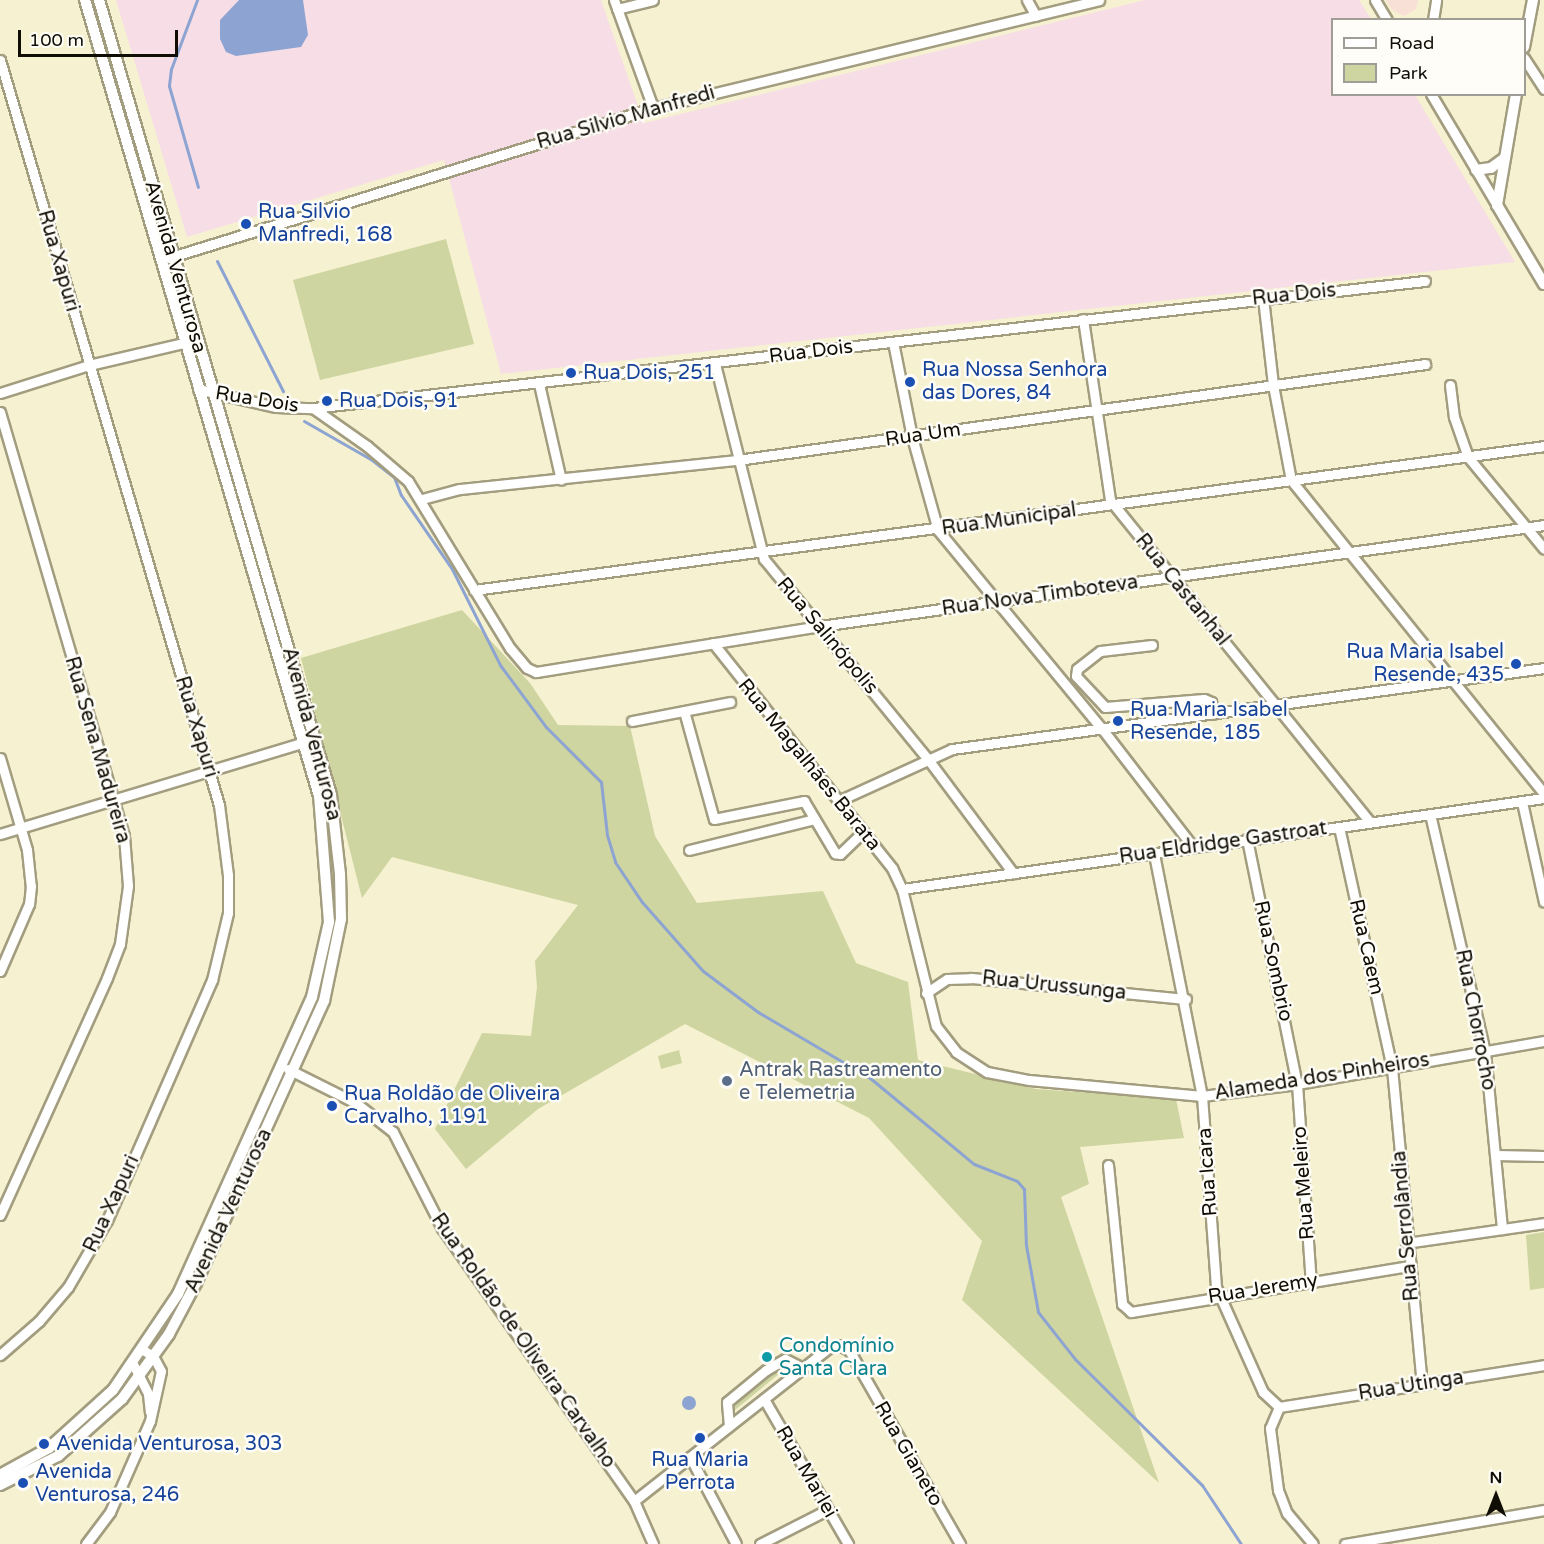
<!DOCTYPE html>
<meta charset="utf-8">
<style>
body{margin:0}
#map{position:relative;width:1544px;height:1544px;overflow:hidden;background:#f6f1d1;font-family:"Varela Round",sans-serif}
div>[style]{position:absolute}
[style*='--x']{left:calc(var(--x)*1px);top:calc(var(--y)*1px);width:calc(var(--w)*1px);rotate:calc(var(--a)*1deg)}
.industrial>*{inset:0;background:#f7dee6}
.education>*{inset:0;background:#f8e0d6}
.green>*{inset:0;background:#ced5a0}
.water>*{inset:0;background:#8da4d2}
.round{border-radius:50%}
.stream>*{height:3px;margin:-1.5px;padding:0 1.5px;transform-origin:1.5px;border-radius:1.5px;background:#8da4d2}
.roads{filter:drop-shadow(2px 0 #a39d80) drop-shadow(-2px 0 #a39d80) drop-shadow(0 2px #a39d80) drop-shadow(0 -2px #a39d80)}
.minor>*{height:9px;margin:-4.5px;padding:0 4.5px;transform-origin:4.5px;border-radius:4.5px;background:#fff}
.tertiary>*{height:10px;margin:-5px;padding:0 5px;transform-origin:5px;border-radius:5px;background:#fff}
.dots>*{width:16px;height:16px;translate:-50% -50%;box-sizing:border-box;border:3px solid #fefdf7;border-radius:50%}
span{translate:-50% -50%;white-space:nowrap;text-align:center;line-height:1.15;-webkit-text-stroke:5px #fefdf7;paint-order:stroke}
.street-label{font-size:20px;color:#100e04}
.transit-label{font-size:20px;color:#164399}
.left{translate:0 -50%;text-align:left}
.right{translate:-100% -50%;text-align:right}
.service-label{font-size:20px;color:#4e5e75}
.culture-label{font-size:20px;color:#0d838f}
.legend{position:absolute;left:1331px;top:18px;width:195px;height:78px;box-sizing:border-box;background:#fefdf7;border:2px solid #9f9d96;margin:0;padding:8px 10px;list-style:none;font-size:18px;color:#100e04}
.legend li{display:flex;align-items:center;gap:12px;height:30px}
.legend b{width:30px;border:2px solid #9f9d96}
.north{position:absolute;left:1466px;top:1466px;width:60px;height:60px;-webkit-text-stroke:4px #fefdf7;paint-order:stroke;rotate:0deg;font-size:16px;font-weight:700;line-height:24px;text-align:center;color:#100e04}
.north::after{content:'';display:block;margin:auto;width:21px;height:27px;background:#100e04;clip-path:polygon(50% 0,100% 100%,50% 72%,0 100%)}
.scale{position:absolute;left:18px;top:30px;width:160px;height:27px;box-sizing:border-box;border:3px solid #100e04;border-top:0;padding-left:8px;font-size:18px;line-height:21px;white-space:nowrap;color:#100e04;-webkit-text-stroke:4px #fefdf7;paint-order:stroke}
</style>
<div id="map">
<div class="industrial">
<div style="clip-path:polygon(116px 0,601px 0,644px 123px,1145px 0,1359px 0,1371px 19px,1332px 20px,1332px 94px,1415px 95px,1515px 262px,501px 374px,444px 160px,187px 237px)"></div>
</div>
<div class="education">
<div style="clip-path:polygon(1386px 0,1418px 0,1416px 9px,1404px 16px,1392px 10px)"></div>
</div>
<div class="green">
<div style="clip-path:polygon(446px 239px,474px 344px,320px 380px,293px 280px)"></div>
<div style="clip-path:polygon(462px 610px,530px 683px,558px 725px,630px 726px,655px 836px,697px 903px,823px 891px,856px 963px,908px 982px,918px 1060px,1036px 1089px,1176px 1099px,1184px 1138px,1080px 1147px,1089px 1184px,1061px 1197px,1159px 1483px,962px 1300px,982px 1241px,869px 1118px,685px 1024px,538px 1109px,466px 1169px,435px 1129px,482px 1033px,531px 1036px,537px 987px,535px 961px,578px 905px,392px 857px,362px 898px,301px 658px)"></div>
<div style="clip-path:polygon(679px 1050px,682px 1063px,661px 1069px,658px 1056px)"></div>
<div style="clip-path:polygon(1544px 1232px,1544px 1288px,1530px 1290px,1526px 1235px)"></div>
<div style="clip-path:polygon(779px 1364px,791px 1364px,729px 1415px,731px 1403px)"></div>
</div>
<div class="water">
<div style="clip-path:polygon(239px 0,303px 0,308px 35px,301px 47px,236px 56px,226px 52px,220px 39px,220px 20px)"></div>
<div class="round" style="left:682px;top:1396px;width:14px;height:14px"></div>
</div>
<div class="stream">
<div style="--x:197;--y:0;--w:74;--a:110.6"></div>
<div style="--x:171;--y:69;--w:17;--a:97"></div>
<div style="--x:169;--y:86;--w:105;--a:74"></div>
<div style="--x:217;--y:261;--w:146;--a:63.1"></div>
<div style="--x:304;--y:421;--w:78;--a:29.8"></div>
<div style="--x:372;--y:460;--w:28;--a:38"></div>
<div style="--x:394;--y:477;--w:19;--a:69"></div>
<div style="--x:401;--y:495;--w:90;--a:55.4"></div>
<div style="--x:452;--y:569;--w:107;--a:63.4"></div>
<div style="--x:500;--y:665;--w:77;--a:53.4"></div>
<div style="--x:546;--y:727;--w:78;--a:45"></div>
<div style="--x:601;--y:782;--w:53;--a:83.5"></div>
<div style="--x:607;--y:835;--w:28;--a:73"></div>
<div style="--x:615;--y:862;--w:48;--a:56"></div>
<div style="--x:642;--y:902;--w:92;--a:48.5"></div>
<div style="--x:703;--y:971;--w:69;--a:36.7"></div>
<div style="--x:758;--y:1012;--w:130;--a:30.5"></div>
<div style="--x:870;--y:1078;--w:135;--a:39.6"></div>
<div style="--x:974;--y:1164;--w:46;--a:21.6"></div>
<div style="--x:1017;--y:1181;--w:11;--a:49"></div>
<div style="--x:1024;--y:1189;--w:56;--a:88"></div>
<div style="--x:1026;--y:1245;--w:68;--a:79.8"></div>
<div style="--x:1038;--y:1312;--w:60;--a:51.8"></div>
<div style="--x:1075;--y:1359;--w:179;--a:44.8"></div>
<div style="--x:1202;--y:1485;--w:71;--a:56.5"></div>
</div>
<div class="roads">
<div class="minor">
<div style="--x:614;--y:0;--w:115;--a:70.1"></div>
<div style="--x:1027;--y:0;--w:18;--a:61"></div>
<div style="--x:1375;--y:0;--w:23;--a:59"></div>
<div style="--x:617;--y:9;--w:37;--a:-14"></div>
<div style="--x:1433;--y:20;--w:20;--a:-81"></div>
<div style="--x:1524;--y:58;--w:37;--a:57"></div>
<div style="--x:0;--y:60;--w:777;--a:73.62"></div>
<div style="--x:219;--y:805;--w:71;--a:82.7"></div>
<div style="--x:228;--y:875;--w:38;--a:90"></div>
<div style="--x:228;--y:913;--w:69;--a:103.4"></div>
<div style="--x:212;--y:980;--w:262;--a:113.6"></div>
<div style="--x:107;--y:1220;--w:78;--a:120.2"></div>
<div style="--x:68;--y:1287;--w:45;--a:130.5"></div>
<div style="--x:39;--y:1321;--w:52;--a:138.9"></div>
<div style="--x:1431;--y:94;--w:129;--a:59.3"></div>
<div style="--x:168;--y:258;--w:508;--a:-17.19"></div>
<div style="--x:653;--y:108;--w:459;--a:-13.6"></div>
<div style="--x:1263;--y:298;--w:88;--a:83.4"></div>
<div style="--x:1273;--y:385;--w:97;--a:79.3"></div>
<div style="--x:1291;--y:480;--w:403;--a:51.1"></div>
<div style="--x:1083;--y:319;--w:183;--a:81.5"></div>
<div style="--x:1110;--y:500;--w:414;--a:51.1"></div>
<div style="--x:893;--y:342;--w:97;--a:78.7"></div>
<div style="--x:912;--y:437;--w:97;--a:74.4"></div>
<div style="--x:938;--y:530;--w:259;--a:50.5"></div>
<div style="--x:1103;--y:730;--w:148;--a:52.4"></div>
<div style="--x:715;--y:364;--w:201;--a:75.9"></div>
<div style="--x:764;--y:559;--w:257;--a:50.7"></div>
<div style="--x:927;--y:758;--w:144;--a:53.2"></div>
<div style="--x:539;--y:384;--w:98;--a:77.1"></div>
<div style="--x:1450;--y:385;--w:32;--a:83"></div>
<div style="--x:1454;--y:417;--w:42;--a:70.7"></div>
<div style="--x:1468;--y:457;--w:119;--a:50.4"></div>
<div style="--x:198;--y:389;--w:80;--a:13"></div>
<div style="--x:276;--y:407;--w:37;--a:2"></div>
<div style="--x:313;--y:408;--w:1119;--a:-6.52"></div>
<div style="--x:0;--y:393;--w:93;--a:-17.5"></div>
<div style="--x:89;--y:365;--w:105;--a:-13.2"></div>
<div style="--x:313;--y:408;--w:66;--a:35.1"></div>
<div style="--x:367;--y:446;--w:54;--a:40.5"></div>
<div style="--x:408;--y:481;--w:196;--a:58.6"></div>
<div style="--x:510;--y:648;--w:26;--a:50"></div>
<div style="--x:527;--y:668;--w:10;--a:24"></div>
<div style="--x:536;--y:672;--w:288;--a:-9.2"></div>
<div style="--x:820;--y:626;--w:731;--a:-7.94"></div>
<div style="--x:0;--y:412;--w:442;--a:73.7"></div>
<div style="--x:124;--y:836;--w:50;--a:85.4"></div>
<div style="--x:128;--y:886;--w:59;--a:97.9"></div>
<div style="--x:120;--y:944;--w:36;--a:111"></div>
<div style="--x:107;--y:978;--w:260;--a:114.3"></div>
<div style="--x:422;--y:499;--w:39;--a:-15"></div>
<div style="--x:460;--y:489;--w:279;--a:-6"></div>
<div style="--x:737;--y:460;--w:695;--a:-7.94"></div>
<div style="--x:474;--y:590;--w:1080;--a:-7.66"></div>
<div style="--x:713;--y:643;--w:288;--a:51.5"></div>
<div style="--x:892;--y:868;--w:23;--a:65"></div>
<div style="--x:902;--y:889;--w:141;--a:76.1"></div>
<div style="--x:936;--y:1026;--w:33;--a:52"></div>
<div style="--x:956;--y:1052;--w:37;--a:33"></div>
<div style="--x:987;--y:1072;--w:43;--a:10.8"></div>
<div style="--x:1029;--y:1080;--w:174;--a:5.3"></div>
<div style="--x:1202;--y:1096;--w:96;--a:-7.2"></div>
<div style="--x:1297;--y:1084;--w:251;--a:-9.9"></div>
<div style="--x:1152;--y:645;--w:52;--a:173.4"></div>
<div style="--x:1100;--y:651;--w:29;--a:142"></div>
<div style="--x:1077;--y:669;--w:7;--a:98"></div>
<div style="--x:1076;--y:676;--w:42;--a:46.9"></div>
<div style="--x:1105;--y:707;--w:99;--a:-4.6"></div>
<div style="--x:1204;--y:699;--w:8;--a:23"></div>
<div style="--x:1211;--y:702;--w:12;--a:81"></div>
<div style="--x:684;--y:711;--w:112;--a:74.5"></div>
<div style="--x:714;--y:819;--w:92;--a:-11.3"></div>
<div style="--x:804;--y:801;--w:61;--a:59.2"></div>
<div style="--x:835;--y:853;--w:5;--a:11"></div>
<div style="--x:840;--y:854;--w:32;--a:-44"></div>
<div style="--x:632;--y:721;--w:100;--a:-11"></div>
<div style="--x:0;--y:758;--w:96;--a:73.6"></div>
<div style="--x:27;--y:850;--w:36;--a:84"></div>
<div style="--x:31;--y:886;--w:18;--a:96"></div>
<div style="--x:29;--y:904;--w:73;--a:113.4"></div>
<div style="--x:838;--y:801;--w:125;--a:-24.5"></div>
<div style="--x:952;--y:749;--w:598;--a:-7.79"></div>
<div style="--x:1522;--y:802;--w:102;--a:77.6"></div>
<div style="--x:1430;--y:814;--w:244;--a:77"></div>
<div style="--x:1485;--y:1052;--w:178;--a:84.5"></div>
<div style="--x:1339;--y:827;--w:247;--a:77.6"></div>
<div style="--x:1392;--y:1068;--w:317;--a:84.6"></div>
<div style="--x:0;--y:834;--w:322;--a:-16.8"></div>
<div style="--x:1247;--y:839;--w:250;--a:78.5"></div>
<div style="--x:1297;--y:1084;--w:198;--a:86"></div>
<div style="--x:689;--y:850;--w:129;--a:-13.9"></div>
<div style="--x:1154;--y:854;--w:247;--a:78.8"></div>
<div style="--x:1202;--y:1096;--w:192;--a:85.8"></div>
<div style="--x:1216;--y:1287;--w:115;--a:65.9"></div>
<div style="--x:1263;--y:1392;--w:22;--a:43"></div>
<div style="--x:902;--y:889;--w:648;--a:-8.07"></div>
<div style="--x:926;--y:993;--w:25;--a:-34"></div>
<div style="--x:947;--y:979;--w:24;--a:-2"></div>
<div style="--x:971;--y:978;--w:216;--a:5.6"></div>
<div style="--x:288;--y:1069;--w:76;--a:26.6"></div>
<div style="--x:356;--y:1103;--w:47;--a:38.1"></div>
<div style="--x:393;--y:1132;--w:108;--a:63"></div>
<div style="--x:442;--y:1228;--w:334;--a:54.9"></div>
<div style="--x:634;--y:1501;--w:47;--a:66.2"></div>
<div style="--x:1495;--y:1155;--w:49;--a:1.2"></div>
<div style="--x:1108;--y:1165;--w:140;--a:84.2"></div>
<div style="--x:1122;--y:1304;--w:12;--a:42"></div>
<div style="--x:1131;--y:1312;--w:281;--a:-9.4"></div>
<div style="--x:1406;--y:1243;--w:139;--a:-8.2"></div>
<div style="--x:133;--y:1364;--w:34;--a:63"></div>
<div style="--x:148;--y:1394;--w:18;--a:84"></div>
<div style="--x:764;--y:1399;--w:168;--a:59.9"></div>
<div style="--x:1279;--y:1407;--w:268;--a:-9"></div>
<div style="--x:1279;--y:1407;--w:23;--a:113"></div>
<div style="--x:1270;--y:1428;--w:63;--a:82.6"></div>
<div style="--x:1278;--y:1490;--w:25;--a:69"></div>
<div style="--x:1287;--y:1513;--w:40;--a:50"></div>
<div style="--x:729;--y:1426;--w:24;--a:-95"></div>
<div style="--x:727;--y:1402;--w:50;--a:-39.4"></div>
<div style="--x:766;--y:1370;--w:22;--a:-30"></div>
<div style="--x:785;--y:1359;--w:20;--a:27"></div>
<div style="--x:690;--y:1457;--w:98;--a:62.1"></div>
<div style="--x:634;--y:1501;--w:249;--a:-38.2"></div>
<div style="--x:830;--y:1347;--w:9;--a:-13"></div>
<div style="--x:839;--y:1345;--w:11;--a:27"></div>
<div style="--x:849;--y:1350;--w:224;--a:60.2"></div>
<div style="--x:86;--y:1544;--w:40;--a:-53"></div>
<div style="--x:110;--y:1512;--w:99;--a:-66.3"></div>
<div style="--x:150;--y:1421;--w:51;--a:-77.6"></div>
<div style="--x:161;--y:1371;--w:17;--a:-118"></div>
<div style="--x:153;--y:1356;--w:12;--a:-149"></div>
<div style="--x:760;--y:1544;--w:75;--a:-26.9"></div>
<div style="--x:1345;--y:1544;--w:202;--a:-9.7"></div>
</div>
<div class="tertiary">
<div style="--x:1524;--y:47;--w:48;--a:-79.2"></div>
<div style="--x:1516;--y:94;--w:113;--a:99.7"></div>
<div style="--x:1497;--y:205;--w:92;--a:59.3"></div>
<div style="--x:1476;--y:170;--w:15;--a:-8"></div>
<div style="--x:1491;--y:168;--w:17;--a:-36"></div>
<div style="--x:0;--y:1475;--w:56;--a:-28.9"></div>
<div style="--x:49;--y:1448;--w:86;--a:-42.2"></div>
<div style="--x:113;--y:1390;--w:116;--a:-55.9"></div>
<div style="--x:178;--y:1294;--w:326;--a:-65.7"></div>
<div style="--x:312;--y:997;--w:77;--a:-77.2"></div>
<div style="--x:329;--y:922;--w:126;--a:-94.5"></div>
<div style="--x:319;--y:796;--w:830;--a:-106.38"></div>
<div style="--x:0;--y:1485;--w:65;--a:-26.6"></div>
<div style="--x:58;--y:1456;--w:86;--a:-41.7"></div>
<div style="--x:122;--y:1399;--w:80;--a:-54.1"></div>
<div style="--x:169;--y:1334;--w:58;--a:-62.1"></div>
<div style="--x:196;--y:1283;--w:310;--a:-65.6"></div>
<div style="--x:324;--y:1001;--w:84;--a:-78.3"></div>
<div style="--x:341;--y:919;--w:45;--a:-91.3"></div>
<div style="--x:340;--y:874;--w:80;--a:-96.5"></div>
<div style="--x:331;--y:795;--w:828;--a:-106.27"></div>
</div>
</div>
<div class="dots">
<div style="left:246px;top:224px;background:#1a4fb4"></div>
<div style="left:571px;top:373px;background:#1a4fb4"></div>
<div style="left:910px;top:382px;background:#1a4fb4"></div>
<div style="left:327px;top:401px;background:#1a4fb4"></div>
<div style="left:1516px;top:664px;background:#1a4fb4"></div>
<div style="left:1118px;top:721px;background:#1a4fb4"></div>
<div style="left:727px;top:1081px;background:#5c6f8a"></div>
<div style="left:332px;top:1106px;background:#1a4fb4"></div>
<div style="left:767px;top:1357px;background:#0f9aa8"></div>
<div style="left:700px;top:1438px;background:#1a4fb4"></div>
<div style="left:44px;top:1444px;background:#1a4fb4"></div>
<div style="left:23px;top:1483px;background:#1a4fb4"></div>
</div>
<div class="street-label">
<span style="left:626px;top:118px;rotate:-16deg">Rua Silvio Manfredi</span>
<span style="left:58px;top:261px;rotate:74deg">Rua Xapuri</span>
<span style="left:175px;top:267px;rotate:74deg">Avenida Venturosa</span>
<span style="left:1294px;top:295px;rotate:-6deg">Rua Dois</span>
<span style="left:811px;top:352px;rotate:-7deg">Rua Dois</span>
<span style="left:257px;top:400px;rotate:9deg">Rua Dois</span>
<span style="left:923px;top:435px;rotate:-8deg">Rua Um</span>
<span style="left:1009px;top:520px;rotate:-8deg">Rua Municipal</span>
<span style="left:1182px;top:590px;rotate:51deg">Rua Castanhal</span>
<span style="left:1040px;top:596px;rotate:-8deg">Rua Nova Timboteva</span>
<span style="left:827px;top:636px;rotate:50deg">Rua Salinópolis</span>
<span style="left:196px;top:727px;rotate:73deg">Rua Xapuri</span>
<span style="left:311px;top:734px;rotate:75deg">Avenida Venturosa</span>
<span style="left:97px;top:750px;rotate:74deg">Rua Sena Madureira</span>
<span style="left:809px;top:765px;rotate:51deg">Rua Magalhães Barata</span>
<span style="left:1223px;top:843px;rotate:-8deg">Rua Eldridge Gastroat</span>
<span style="left:1366px;top:947px;rotate:77deg">Rua Caem</span>
<span style="left:1273px;top:961px;rotate:78deg">Rua Sombrio</span>
<span style="left:1054px;top:986px;rotate:6deg">Rua Urussunga</span>
<span style="left:1475px;top:1020px;rotate:79deg">Rua Chorrocho</span>
<span style="left:1322px;top:1077px;rotate:-9deg">Alameda dos Pinheiros</span>
<span style="left:1208px;top:1172px;rotate:-94deg">Rua Icara</span>
<span style="left:1304px;top:1183px;rotate:-94deg">Rua Meleiro</span>
<span style="left:112px;top:1204px;rotate:-65deg">Rua Xapuri</span>
<span style="left:229px;top:1211px;rotate:-65deg">Avenida Venturosa</span>
<span style="left:1406px;top:1226px;rotate:-95deg">Rua Serrolândia</span>
<span style="left:1263px;top:1289px;rotate:-9deg">Rua Jeremy</span>
<span style="left:523px;top:1341px;rotate:55deg">Rua Roldão de Oliveira Carvalho</span>
<span style="left:1411px;top:1386px;rotate:-9deg">Rua Utinga</span>
<span style="left:908px;top:1454px;rotate:60deg">Rua Gianeto</span>
<span style="left:806px;top:1472px;rotate:60deg">Rua Marlei</span>
</div>
<div class="transit-label">
<span class="left" style="left:258px;top:224px">Rua Silvio<br>Manfredi, 168</span>
<span class="left" style="left:922px;top:382px">Rua Nossa Senhora<br>das Dores, 84</span>
<span class="left" style="left:583px;top:373px">Rua Dois, 251</span>
<span class="left" style="left:339px;top:401px">Rua Dois, 91</span>
<span class="right" style="left:1504px;top:664px">Rua Maria Isabel<br>Resende, 435</span>
<span class="left" style="left:1130px;top:722px">Rua Maria Isabel<br>Resende, 185</span>
<span class="left" style="left:344px;top:1106px">Rua Roldão de Oliveira<br>Carvalho, 1191</span>
<span class="left" style="left:56px;top:1444px">Avenida Venturosa, 303</span>
<span style="left:700px;top:1472px">Rua Maria<br>Perrota</span>
<span class="left" style="left:35px;top:1484px">Avenida<br>Venturosa, 246</span>
</div>
<div class="service-label">
<span class="left" style="left:739px;top:1082px">Antrak Rastreamento<br>e Telemetria</span>
</div>
<div class="culture-label">
<span class="left" style="left:779px;top:1358px">Condomínio<br>Santa Clara</span>
</div>
<ul class="legend">
<li><b style="height:8px;background:#fff"></b>Road</li>
<li><b style="height:16px;background:#ced5a0"></b>Park</li>
</ul>
<div class="north">N</div>
<div class="scale">100 m</div>
</div>
